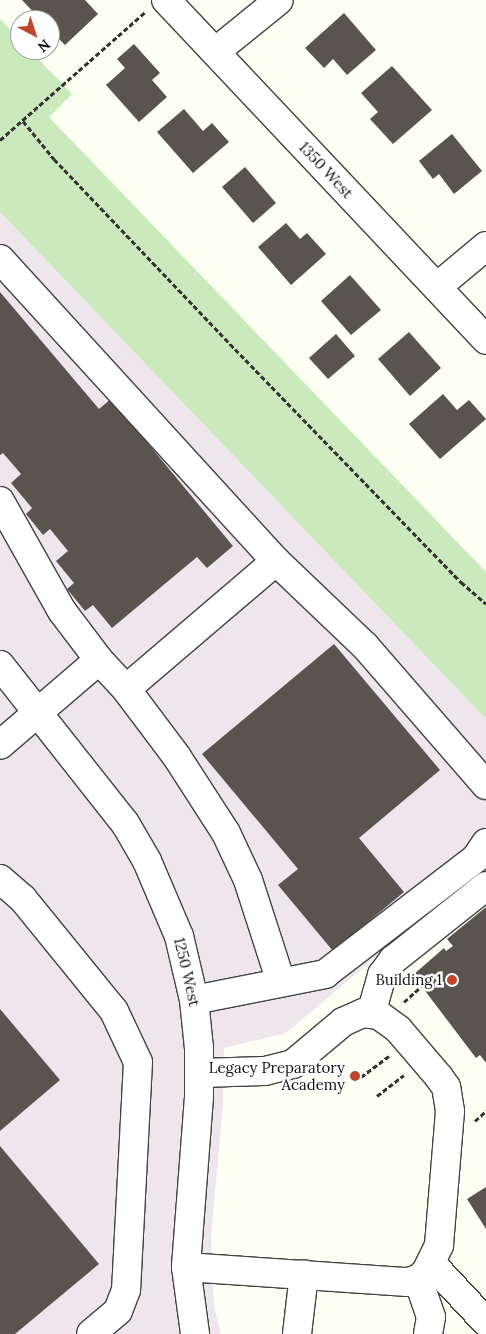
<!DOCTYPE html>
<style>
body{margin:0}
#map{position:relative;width:486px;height:1334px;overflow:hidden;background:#fefff3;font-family:Lora,serif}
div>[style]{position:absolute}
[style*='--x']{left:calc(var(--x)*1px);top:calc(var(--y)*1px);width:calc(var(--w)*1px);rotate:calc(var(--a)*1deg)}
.industrial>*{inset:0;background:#eee5ed}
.green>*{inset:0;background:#cae9bd}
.building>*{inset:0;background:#59544d}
.path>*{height:3px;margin-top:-1.5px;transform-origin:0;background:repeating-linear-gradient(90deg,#323232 0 5px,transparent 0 7.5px)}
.roads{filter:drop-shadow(1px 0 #434343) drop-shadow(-1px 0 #434343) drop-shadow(0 1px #434343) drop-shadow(0 -1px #434343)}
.minor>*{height:28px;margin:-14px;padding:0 14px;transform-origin:14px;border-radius:14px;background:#fff}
.dots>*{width:14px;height:14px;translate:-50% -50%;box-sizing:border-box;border:2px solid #fff;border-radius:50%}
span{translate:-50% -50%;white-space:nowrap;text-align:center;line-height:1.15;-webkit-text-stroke:5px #fff;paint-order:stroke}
.street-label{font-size:15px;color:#101010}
.poi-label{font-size:15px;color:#101010}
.right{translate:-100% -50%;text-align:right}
.north{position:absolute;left:10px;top:10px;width:50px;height:50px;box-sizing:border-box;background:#fff;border:1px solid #9f9f9f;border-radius:50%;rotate:140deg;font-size:14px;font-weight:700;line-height:20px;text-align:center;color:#101010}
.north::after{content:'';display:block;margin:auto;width:18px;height:22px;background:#bd462b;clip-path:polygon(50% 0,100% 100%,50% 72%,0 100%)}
</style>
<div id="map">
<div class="industrial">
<div style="clip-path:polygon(0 212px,486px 719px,486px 864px,286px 1033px,224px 1048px,223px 1104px,211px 1237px,214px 1306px,221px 1334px,0 1334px)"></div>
</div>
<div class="green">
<div style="clip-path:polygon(0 19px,20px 40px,20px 50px,30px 50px,72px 94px,49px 117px,486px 572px,486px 719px,0 212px)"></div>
</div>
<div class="building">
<div style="clip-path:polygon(22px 0,85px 0,98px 14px,65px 45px,50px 30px,50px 20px,41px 20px)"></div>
<div style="clip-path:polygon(344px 13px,376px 50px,347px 75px,333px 59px,324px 68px,305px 48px)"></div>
<div style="clip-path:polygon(134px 44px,160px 73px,152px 80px,167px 97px,139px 122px,106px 85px,125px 68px,117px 59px)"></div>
<div style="clip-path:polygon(392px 66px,432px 110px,393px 144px,370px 119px,378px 112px,361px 93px)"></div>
<div style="clip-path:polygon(184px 109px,203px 131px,212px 123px,229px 142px,193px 173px,157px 132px)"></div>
<div style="clip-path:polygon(452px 134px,482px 171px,454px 194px,439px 174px,433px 179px,419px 161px)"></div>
<div style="clip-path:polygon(245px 167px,276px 203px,253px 223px,222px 187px)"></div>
<div style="clip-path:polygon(286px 223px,300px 239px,307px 233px,326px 254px,291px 285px,258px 247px)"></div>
<div style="clip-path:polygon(350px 275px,381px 310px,351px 335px,321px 301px)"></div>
<div style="clip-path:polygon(0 292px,99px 409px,111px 399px,233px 546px,207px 568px,197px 557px,112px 628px,93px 605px,85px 611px,67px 589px,74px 583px,56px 561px,68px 551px,50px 529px,43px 535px,26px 514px,32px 508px,11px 483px,21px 474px,3px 453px,0 455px)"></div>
<div style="clip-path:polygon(409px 332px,441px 368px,410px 396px,378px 359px)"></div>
<div style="clip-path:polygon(336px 334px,355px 356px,328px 379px,309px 358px)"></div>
<div style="clip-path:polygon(443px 394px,457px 410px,469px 400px,486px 419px,440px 459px,409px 424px)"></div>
<div style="clip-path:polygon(334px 644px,440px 770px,359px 838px,404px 892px,333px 951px,278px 885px,298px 869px,202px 754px)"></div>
<div style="clip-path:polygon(486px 907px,486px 1063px,480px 1055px,476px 1058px,413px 975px,444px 948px,446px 951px,453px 946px,447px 939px)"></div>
<div style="clip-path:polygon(0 1009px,60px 1080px,0 1131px)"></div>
<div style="clip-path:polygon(0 1146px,99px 1264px,15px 1334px,0 1334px)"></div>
<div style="clip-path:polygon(486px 1187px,486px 1229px,467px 1199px)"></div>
</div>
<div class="path">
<div style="--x:23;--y:121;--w:49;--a:50.8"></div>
<div style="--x:54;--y:159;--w:262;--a:46.4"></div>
<div style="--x:235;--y:349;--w:325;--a:45.9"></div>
<div style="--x:461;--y:582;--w:33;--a:41"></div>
<div style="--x:0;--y:140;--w:193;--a:-41.4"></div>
<div style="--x:404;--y:1002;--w:24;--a:-42"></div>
<div style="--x:361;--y:1077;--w:35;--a:-37"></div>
<div style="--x:377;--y:1096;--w:34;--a:-38"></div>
<div style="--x:475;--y:1121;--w:15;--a:-42"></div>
</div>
<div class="roads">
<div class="minor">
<div style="--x:166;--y:0;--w:467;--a:46.7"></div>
<div style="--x:215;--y:52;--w:82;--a:-39.1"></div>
<div style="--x:0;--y:259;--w:409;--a:47.6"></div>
<div style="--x:276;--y:561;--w:197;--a:139.5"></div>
<div style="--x:126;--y:689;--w:40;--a:-133"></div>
<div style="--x:437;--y:287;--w:64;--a:-39.9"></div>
<div style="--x:0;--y:501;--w:126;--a:60.6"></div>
<div style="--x:62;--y:611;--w:61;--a:52.9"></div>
<div style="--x:99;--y:660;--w:130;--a:139.4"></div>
<div style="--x:276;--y:561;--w:123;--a:43.7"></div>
<div style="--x:365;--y:646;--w:184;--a:49"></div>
<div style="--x:0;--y:665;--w:201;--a:51.7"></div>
<div style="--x:125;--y:823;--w:44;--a:59.9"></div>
<div style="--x:147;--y:861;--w:82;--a:66.9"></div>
<div style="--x:179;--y:936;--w:66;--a:76.8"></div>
<div style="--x:194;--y:1000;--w:48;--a:84.1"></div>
<div style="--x:199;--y:1048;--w:49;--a:90"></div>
<div style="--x:199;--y:1097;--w:170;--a:94.4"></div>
<div style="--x:186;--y:1267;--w:68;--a:82.3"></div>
<div style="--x:126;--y:689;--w:85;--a:53.1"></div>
<div style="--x:177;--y:757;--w:90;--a:57.2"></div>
<div style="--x:226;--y:833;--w:52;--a:64.9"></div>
<div style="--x:248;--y:880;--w:107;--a:72.1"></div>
<div style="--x:0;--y:879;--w:30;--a:41"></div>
<div style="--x:23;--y:899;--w:144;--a:50.9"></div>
<div style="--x:114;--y:1011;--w:56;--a:64.8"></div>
<div style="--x:138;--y:1062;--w:228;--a:93"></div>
<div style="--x:126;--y:1290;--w:22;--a:111"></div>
<div style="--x:118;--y:1311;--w:35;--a:140"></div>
<div style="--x:194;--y:1000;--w:134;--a:-11.2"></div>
<div style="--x:325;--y:974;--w:190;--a:-37.5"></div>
<div style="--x:476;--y:858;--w:18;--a:-56"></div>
<div style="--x:371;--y:1014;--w:41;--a:-74.2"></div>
<div style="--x:382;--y:975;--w:19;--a:-54"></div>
<div style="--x:393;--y:960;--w:119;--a:-38.5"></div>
<div style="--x:431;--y:1263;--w:81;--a:47"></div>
<div style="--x:186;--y:1267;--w:222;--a:3.9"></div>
<div style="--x:407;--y:1282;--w:11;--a:-15"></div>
<div style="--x:418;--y:1279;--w:11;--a:-41"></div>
<div style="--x:426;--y:1272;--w:30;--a:-64"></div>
<div style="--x:439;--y:1245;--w:134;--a:-85.3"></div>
<div style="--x:450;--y:1111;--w:24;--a:-99"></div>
<div style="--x:446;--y:1087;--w:12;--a:-125"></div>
<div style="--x:439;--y:1077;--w:63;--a:-130.5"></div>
<div style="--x:398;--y:1029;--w:24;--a:-144"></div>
<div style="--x:379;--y:1015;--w:16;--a:-173"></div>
<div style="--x:363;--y:1013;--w:22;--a:156"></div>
<div style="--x:343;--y:1022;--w:65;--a:140"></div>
<div style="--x:293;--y:1064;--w:29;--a:166"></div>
<div style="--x:265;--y:1071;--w:65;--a:178.2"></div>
<div style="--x:418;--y:1279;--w:40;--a:71.1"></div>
<div style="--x:431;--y:1317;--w:17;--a:100"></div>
<div style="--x:297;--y:1334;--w:60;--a:-83.3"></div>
</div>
</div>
<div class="dots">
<div style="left:452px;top:980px;background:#bd462b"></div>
<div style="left:355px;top:1076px;background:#bd462b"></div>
</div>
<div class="street-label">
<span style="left:326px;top:170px;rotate:47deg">1350 West</span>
<span style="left:187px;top:972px;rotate:77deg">1250 West</span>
</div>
<div class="poi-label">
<span class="right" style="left:442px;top:980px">Building 1</span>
<span class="right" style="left:345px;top:1076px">Legacy Preparatory<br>Academy</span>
</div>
<div class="north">N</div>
</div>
